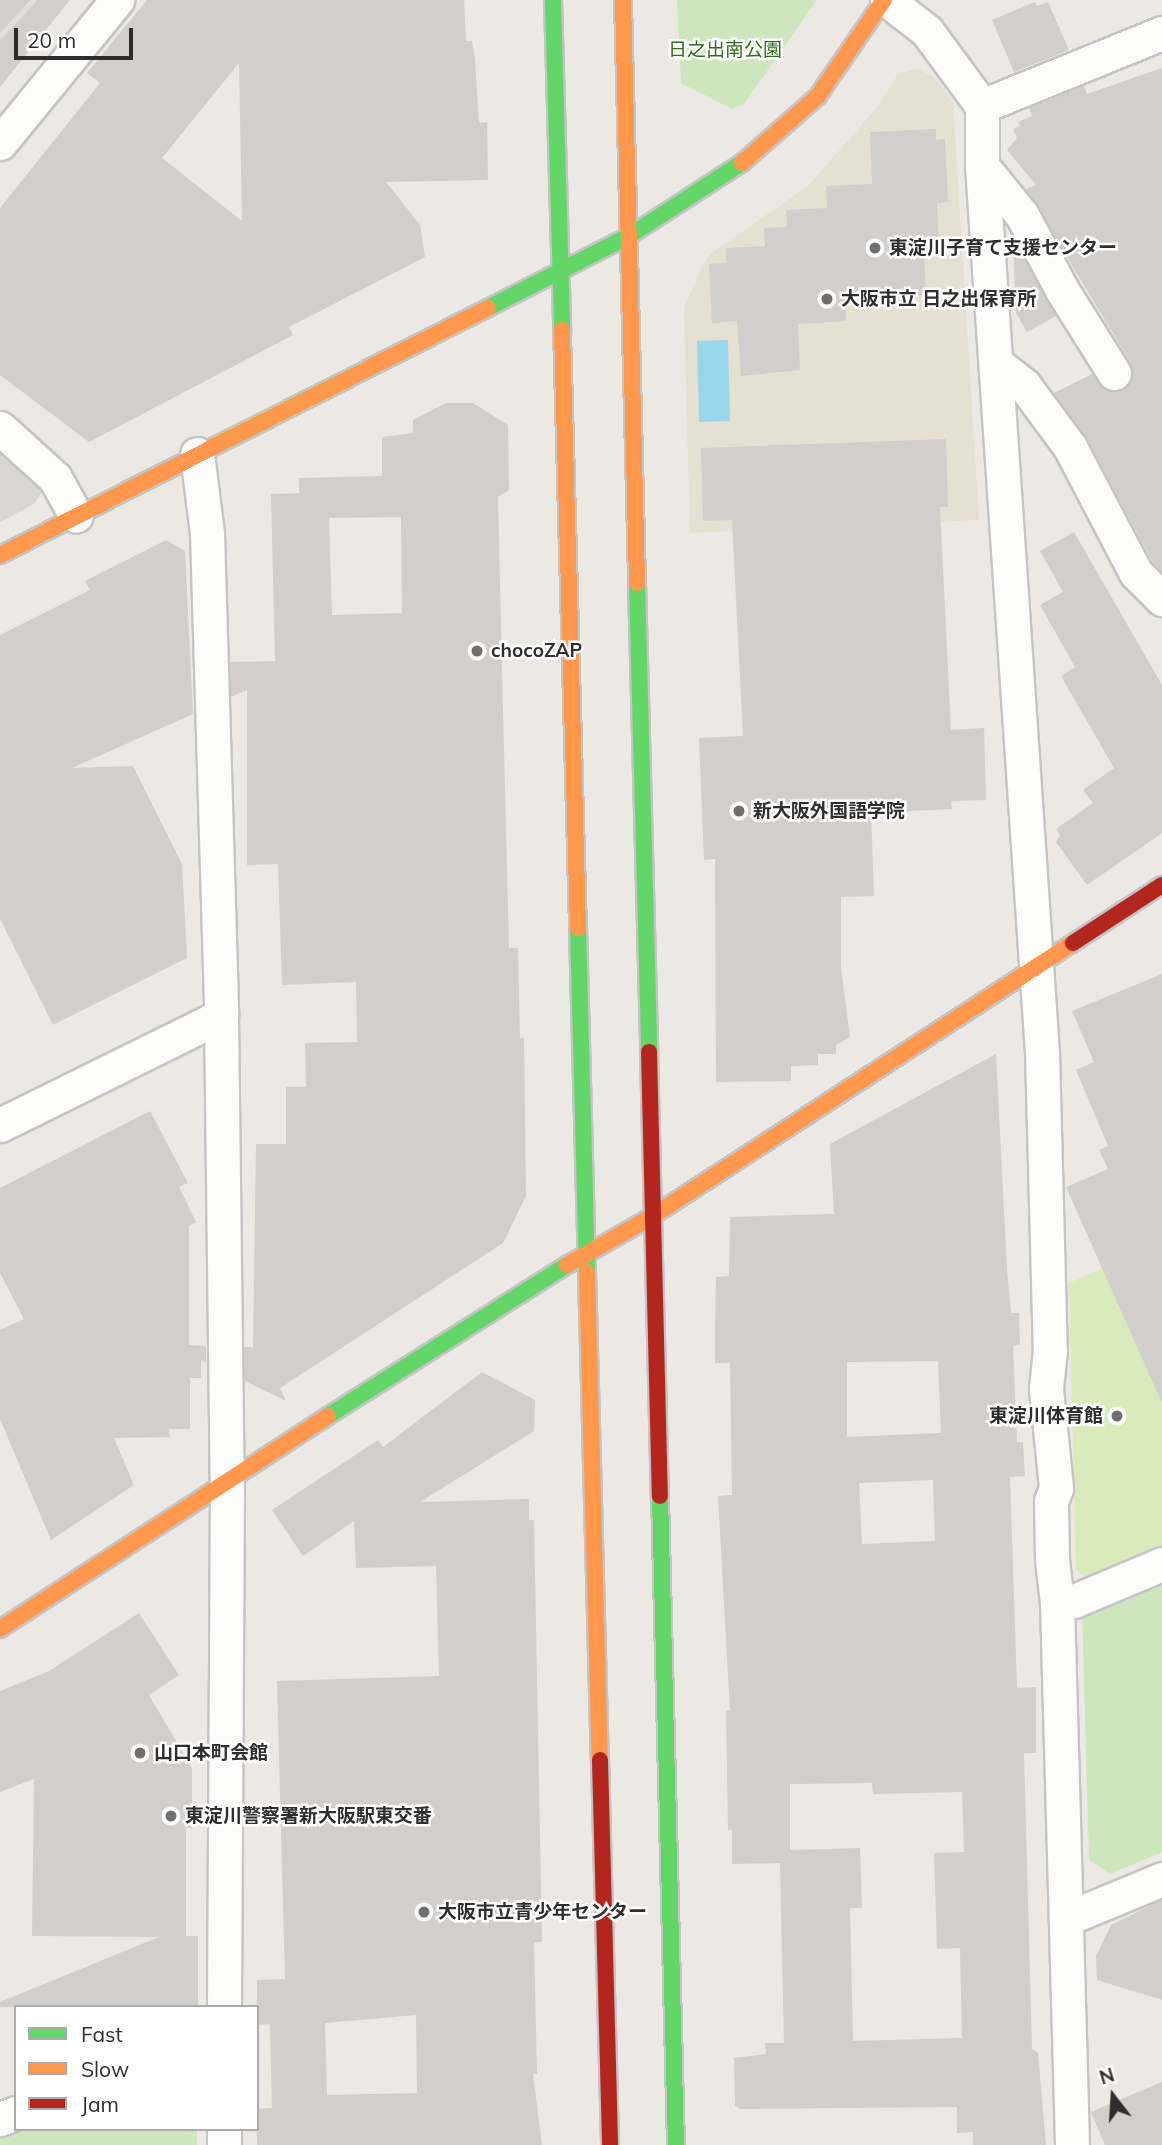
<!DOCTYPE html>
<meta charset="utf-8">
<style>
body{margin:0}
#map{position:relative;width:1162px;height:2145px;overflow:hidden;background:#ece8e4;font-family:Mulish,"Noto Sans JP",sans-serif}
div>[style]{position:absolute}
[style*='--x']{left:calc(var(--x)*1px);top:calc(var(--y)*1px);width:calc(var(--w)*1px);rotate:calc(var(--a)*1deg)}
.education>*{inset:0;background:#e6e0d3}
.green>*{inset:0;background:#cee6be}
.pitch>*{inset:0;background:#d9eabb}
.plaza>*{inset:0;background:#dad6d2}
.water>*{inset:0;background:#99d6ec}
.building>*{inset:0;background:#d1cecb}
.roads{filter:drop-shadow(2px 0 #c5c4c5) drop-shadow(-2px 0 #c5c4c5) drop-shadow(0 2px #c5c4c5) drop-shadow(0 -2px #c5c4c5)}
.street>*{height:33px;margin:-16.5px;padding:0 16.5px;transform-origin:16.5px;border-radius:16.5px;background:#fcfcfb}
.fast>*{height:16px;margin:-8px;padding:0 8px;transform-origin:8px;border-radius:8px;background:#63d668}
.slow>*{height:16px;margin:-8px;padding:0 8px;transform-origin:8px;border-radius:8px;background:#ff974d}
.jam>*{height:16px;margin:-8px;padding:0 8px;transform-origin:8px;border-radius:8px;background:#b3261e}
.rail>*{height:5px;margin:-2.5px;padding:0 2.5px;transform-origin:2.5px;border-radius:2.5px;background:#dfdfe1}
.dots>*{width:19px;height:19px;translate:-50% -50%;box-sizing:border-box;border:4px solid #fff;border-radius:50%}
span{translate:-50% -50%;white-space:nowrap;text-align:center;line-height:1.15;-webkit-text-stroke:5px #fff;paint-order:stroke}
.park-label{font-size:19px;color:#2c6e1b}
.poi-label{font-size:19px;color:#2e2e2e;font-weight:700}
.left{translate:0 -50%;text-align:left}
.right{translate:-100% -50%;text-align:right}
.legend{position:absolute;left:14px;top:2005px;width:245px;height:126px;box-sizing:border-box;background:#fff;border:2px solid #ababab;margin:0;padding:9px 12px;list-style:none;font-size:21px;color:#2e2e2e}
.legend li{display:flex;align-items:center;gap:14px;height:35px}
.legend b{width:35px;border:2px solid #ababab}
.north{position:absolute;left:1078px;top:2061px;width:70px;height:70px;-webkit-text-stroke:5px #fff;paint-order:stroke;rotate:343deg;font-size:19px;font-weight:700;line-height:28px;text-align:center;color:#2e2e2e}
.north::after{content:'';display:block;margin:auto;width:24px;height:32px;background:#2e2e2e;clip-path:polygon(50% 0,100% 100%,50% 72%,0 100%)}
.scale{position:absolute;left:14px;top:28px;width:119px;height:32px;box-sizing:border-box;border:4px solid #2e2e2e;border-top:0;padding-left:9px;font-size:21px;line-height:24px;white-space:nowrap;color:#2e2e2e;-webkit-text-stroke:5px #fff;paint-order:stroke}
</style>
<div id="map">
<div class="education">
<div style="clip-path:polygon(918px 68px,936px 79px,953px 102px,979px 520px,690px 533px,684px 308px,700px 271px,710px 254px,808px 186px,878px 106px,898px 74px)"></div>
</div>
<div class="green">
<div style="clip-path:polygon(677px 0,817px 0,744px 104px,732px 109px,681px 83px)"></div>
<div style="clip-path:polygon(1162px 1574px,1162px 1852px,1110px 1874px,1089px 1860px,1082px 1607px)"></div>
<div style="clip-path:polygon(16px 2129px,197px 2129px,197px 2145px,0 2145px,0 2133px)"></div>
</div>
<div class="pitch">
<div style="clip-path:polygon(1162px 1243px,1162px 1548px,1089px 1579px,1076px 1570px,1069px 1283px)"></div>
</div>
<div class="plaza">
<div style="clip-path:polygon(0 445px,44px 489px,34px 504px,0 522px)"></div>
</div>
<div class="water">
<div style="clip-path:polygon(728px 340px,730px 421px,699px 422px,697px 341px)"></div>
</div>
<div class="building">
<div style="clip-path:polygon(0 0,70px 0,0 87px)"></div>
<div style="clip-path:polygon(evenodd,147px 0,464px 0,466px 41px,472px 41px,475px 59px,479px 123px,487px 122px,488px 180px,386px 182px,420px 225px,425px 257px,289px 327px,293px 335px,89px 442px,0 375px,0 208px,100px 83px,87px 73px,147px 0,239px 63px,242px 221px,162px 158px,239px 63px)"></div>
<div style="clip-path:polygon(1035px 2px,1037px 6px,1048px 2px,1069px 50px,1014px 72px,992px 20px)"></div>
<div style="clip-path:polygon(1162px 68px,1162px 572px,1152px 561px,1087px 438px,1054px 393px,1092px 374px,1106px 390px,1124px 390px,1131px 381px,1131px 363px,1026px 189px,1036px 185px,1007px 150px,1017px 138px,1013px 129px,1020px 126px,1018px 122px,1032px 116px,1029px 108px,1084px 86px,1087px 94px)"></div>
<div style="clip-path:polygon(936px 129px,936px 140px,945px 139px,948px 202px,937px 203px,939px 249px,924px 249px,926px 295px,845px 300px,846px 321px,798px 324px,800px 370px,741px 376px,737px 321px,712px 323px,709px 264px,726px 263px,726px 248px,765px 246px,764px 228px,787px 227px,786px 210px,827px 208px,826px 186px,872px 184px,870px 132px)"></div>
<div style="clip-path:polygon(1013px 239px,1056px 316px,1027px 332px,1016px 313px)"></div>
<div style="clip-path:polygon(evenodd,446px 403px,473px 403px,508px 425px,509px 490px,498px 497px,503px 711px,509px 948px,518px 948px,520px 1038px,524px 1038px,526px 1196px,503px 1243px,280px 1388px,286px 1401px,245px 1381px,244px 1347px,253px 1347px,256px 1144px,286px 1144px,286px 1087px,306px 1087px,305px 1043px,357px 1042px,356px 982px,282px 985px,278px 864px,247px 865px,247px 690px,231px 697px,230px 662px,275px 661px,271px 494px,299px 493px,299px 478px,382px 476px,382px 437px,413px 433px,413px 420px,446px 403px,401px 517px,402px 613px,332px 615px,329px 518px,401px 517px)"></div>
<div style="clip-path:polygon(946px 439px,948px 507px,940px 507px,951px 730px,984px 728px,986px 800px,951px 801px,952px 809px,871px 813px,874px 896px,841px 897px,841px 968px,850px 1037px,836px 1045px,836px 1054px,818px 1054px,818px 1065px,791px 1066px,791px 1081px,716px 1082px,715px 859px,704px 860px,699px 738px,743px 736px,732px 520px,703px 521px,701px 448px)"></div>
<div style="clip-path:polygon(1074px 532px,1162px 685px,1162px 833px,1087px 885px,1056px 842px,1060px 835px,1056px 829px,1093px 803px,1083px 790px,1114px 768px,1061px 676px,1075px 667px,1040px 605px,1063px 592px,1040px 551px)"></div>
<div style="clip-path:polygon(166px 540px,185px 551px,193px 714px,72px 768px,133px 766px,182px 864px,187px 958px,53px 1025px,0 919px,0 635px,90px 590px,85px 581px)"></div>
<div style="clip-path:polygon(1162px 974px,1162px 1403px,1066px 1187px,1108px 1169px,1099px 1150px,1108px 1146px,1076px 1070px,1094px 1062px,1072px 1011px)"></div>
<div style="clip-path:polygon(evenodd,996px 1054px,1007px 1270px,1011px 1313px,1019px 1313px,1020px 1345px,1013px 1346px,1017px 1442px,1023px 1442px,1025px 1476px,1010px 1477px,1017px 1688px,1036px 1687px,1036px 1753px,1024px 1753px,1032px 2049px,1038px 2053px,1046px 2145px,973px 2145px,973px 2132px,957px 2133px,957px 2107px,741px 2109px,735px 2106px,734px 2058px,766px 2054px,765px 2043px,784px 2043px,780px 1863px,732px 1864px,732px 1830px,728px 1830px,726px 1710px,730px 1710px,718px 1496px,732px 1495px,730px 1363px,715px 1363px,715px 1332px,716px 1277px,729px 1276px,730px 1217px,834px 1214px,830px 1144px,996px 1054px,938px 1361px,941px 1433px,847px 1437px,847px 1362px,938px 1361px,996px 1054px,933px 1480px,935px 1541px,862px 1544px,859px 1483px,933px 1480px,996px 1054px,872px 1783px,873px 1794px,962px 1792px,964px 1852px,934px 1853px,937px 1949px,960px 1948px,962px 2038px,853px 2041px,850px 1908px,862px 1908px,860px 1848px,790px 1850px,790px 1784px,872px 1783px)"></div>
<div style="clip-path:polygon(150px 1111px,188px 1183px,179px 1187px,196px 1222px,189px 1226px,189px 1345px,206px 1346px,206px 1363px,201px 1360px,201px 1378px,190px 1378px,190px 1429px,169px 1429px,170px 1437px,114px 1438px,134px 1485px,51px 1540px,0 1419px,0 1330px,24px 1319px,0 1273px,0 1188px)"></div>
<div style="clip-path:polygon(evenodd,482px 1372px,535px 1400px,534px 1431px,420px 1502px,529px 1499px,529px 1520px,534px 1520px,542px 1942px,534px 1942px,537px 2074px,533px 2074px,542px 2145px,257px 2145px,257px 2109px,272px 2108px,270px 2024px,257px 2025px,257px 1980px,285px 1979px,277px 1681px,439px 1676px,436px 1566px,356px 1568px,354px 1521px,303px 1556px,272px 1510px,378px 1440px,383px 1447px,482px 1372px,416px 2015px,417px 2093px,327px 2095px,325px 2023px,416px 2015px)"></div>
<div style="clip-path:polygon(139px 1613px,179px 1675px,149px 1695px,192px 1768px,192px 1828px,186px 1828px,186px 1936px,198px 1936px,198px 2007px,0 2007px,0 2002px,159px 1937px,32px 1936px,34px 1779px,0 1792px,0 1691px,49px 1671px)"></div>
<div style="clip-path:polygon(1162px 1900px,1162px 2000px,1097px 1980px,1096px 1956px,1111px 1925px)"></div>
<div style="clip-path:polygon(1162px 2082px,1162px 2145px,1105px 2145px,1091px 2112px)"></div>
</div>
<div class="roads">
<div class="street">
<div style="--x:887;--y:0;--w:51;--a:37.8"></div>
<div style="--x:927;--y:31;--w:93;--a:53.7"></div>
<div style="--x:982;--y:106;--w:60;--a:90"></div>
<div style="--x:982;--y:166;--w:888;--a:86.13"></div>
<div style="--x:1042;--y:1052;--w:298;--a:88.5"></div>
<div style="--x:1050;--y:1350;--w:39;--a:96"></div>
<div style="--x:1046;--y:1389;--w:100;--a:84.2"></div>
<div style="--x:1056;--y:1488;--w:14;--a:111"></div>
<div style="--x:1051;--y:1501;--w:59;--a:89"></div>
<div style="--x:1052;--y:1560;--w:43;--a:83.4"></div>
<div style="--x:1057;--y:1603;--w:542;--a:88.41"></div>
<div style="--x:982;--y:106;--w:194;--a:-22.1"></div>
<div style="--x:0;--y:143;--w:185;--a:-50.7"></div>
<div style="--x:982;--y:166;--w:63;--a:50.8"></div>
<div style="--x:1022;--y:215;--w:85;--a:61.9"></div>
<div style="--x:1062;--y:290;--w:98;--a:57.9"></div>
<div style="--x:996;--y:363;--w:36;--a:38"></div>
<div style="--x:1024;--y:385;--w:77;--a:53.4"></div>
<div style="--x:1070;--y:447;--w:142;--a:62.4"></div>
<div style="--x:1136;--y:573;--w:37;--a:45"></div>
<div style="--x:0;--y:428;--w:74;--a:42.3"></div>
<div style="--x:55;--y:478;--w:43;--a:61.1"></div>
<div style="--x:197;--y:454;--w:80;--a:82.8"></div>
<div style="--x:207;--y:533;--w:483;--a:88.3"></div>
<div style="--x:221;--y:1016;--w:468;--a:89.3"></div>
<div style="--x:227;--y:1484;--w:523;--a:90.33"></div>
<div style="--x:0;--y:1125;--w:246;--a:-26.3"></div>
<div style="--x:1057;--y:1603;--w:17;--a:-7"></div>
<div style="--x:1074;--y:1601;--w:95;--a:-22.8"></div>
<div style="--x:1066;--y:1919;--w:104;--a:-22.6"></div>
<div style="--x:0;--y:2119;--w:17;--a:-21"></div>
<div style="--x:224;--y:2145;--w:16;--a:-90"></div>
</div>
<div class="fast">
<div style="--x:553;--y:0;--w:330;--a:88.4"></div>
<div style="--x:488;--y:308;--w:158;--a:-27.1"></div>
<div style="--x:629;--y:236;--w:135;--a:-32.9"></div>
<div style="--x:637;--y:583;--w:469;--a:88.5"></div>
<div style="--x:578;--y:928;--w:344;--a:88.5"></div>
<div style="--x:328;--y:1416;--w:283;--a:-32.3"></div>
<div style="--x:660;--y:1496;--w:649;--a:88.59"></div>
</div>
<div class="slow">
<div style="--x:623;--y:0;--w:583;--a:88.62"></div>
<div style="--x:742;--y:163;--w:101;--a:-41.4"></div>
<div style="--x:818;--y:96;--w:116;--a:-55.5"></div>
<div style="--x:562;--y:330;--w:598;--a:88.47"></div>
<div style="--x:0;--y:555;--w:547;--a:-26.85"></div>
<div style="--x:567;--y:1265;--w:97;--a:-29.7"></div>
<div style="--x:651;--y:1217;--w:503;--a:-33"></div>
<div style="--x:587;--y:1272;--w:488;--a:88.5"></div>
<div style="--x:0;--y:1629;--w:391;--a:-33"></div>
</div>
<div class="jam">
<div style="--x:1073;--y:943;--w:106;--a:-33.1"></div>
<div style="--x:649;--y:1052;--w:444;--a:88.6"></div>
<div style="--x:600;--y:1760;--w:385;--a:88.5"></div>
</div>
</div>
<div class="rail">
<div style="--x:0;--y:36;--w:49;--a:-47.5"></div>
</div>
<div class="dots">
<div style="left:875px;top:248px;background:#706f6e"></div>
<div style="left:827px;top:299px;background:#706f6e"></div>
<div style="left:477px;top:651px;background:#706f6e"></div>
<div style="left:739px;top:811px;background:#706f6e"></div>
<div style="left:1117px;top:1416px;background:#706f6e"></div>
<div style="left:140px;top:1753px;background:#706f6e"></div>
<div style="left:171px;top:1816px;background:#706f6e"></div>
<div style="left:424px;top:1912px;background:#706f6e"></div>
</div>
<div class="park-label">
<span style="left:725px;top:50px">日之出南公園</span>
</div>
<div class="poi-label">
<span class="left" style="left:889px;top:248px">東淀川子育て支援センター</span>
<span class="left" style="left:841px;top:299px">大阪市立 日之出保育所</span>
<span class="left" style="left:491px;top:651px">chocoZAP</span>
<span class="left" style="left:753px;top:811px">新大阪外国語学院</span>
<span class="right" style="left:1103px;top:1416px">東淀川体育館</span>
<span class="left" style="left:154px;top:1753px">山口本町会館</span>
<span class="left" style="left:185px;top:1816px">東淀川警察署新大阪駅東交番</span>
<span class="left" style="left:438px;top:1912px">大阪市立青少年センター</span>
</div>
<ul class="legend">
<li><b style="height:9px;background:#63d668"></b>Fast</li>
<li><b style="height:9px;background:#ff974d"></b>Slow</li>
<li><b style="height:9px;background:#b3261e"></b>Jam</li>
</ul>
<div class="north">N</div>
<div class="scale">20 m</div>
</div>
